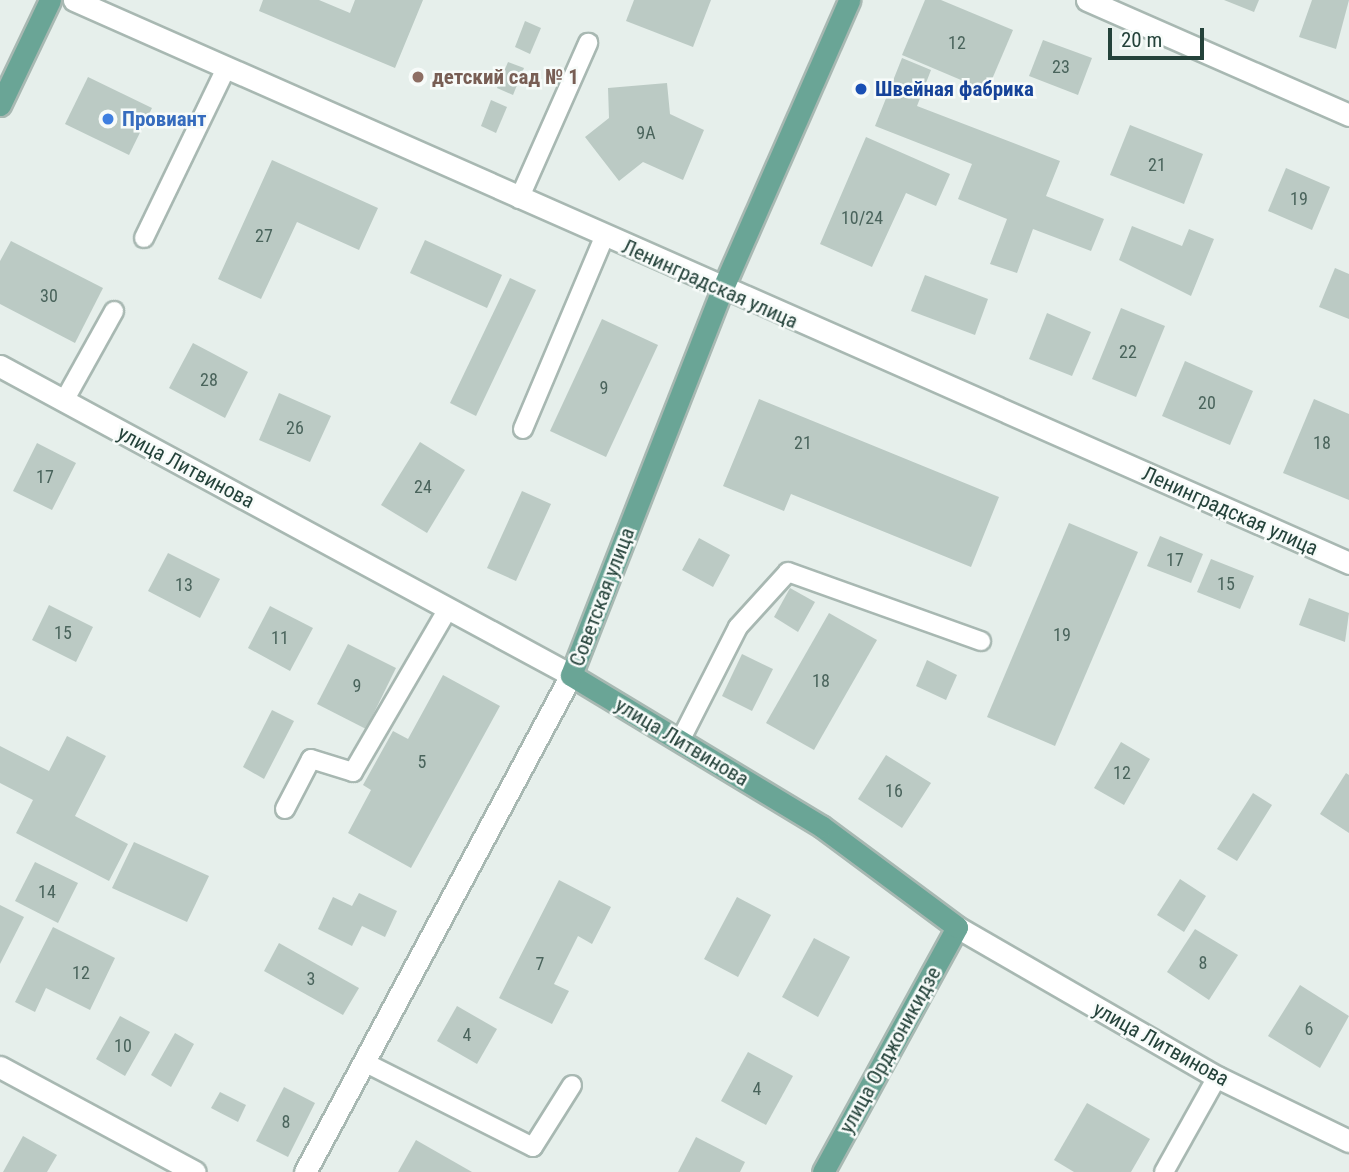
<!DOCTYPE html>
<meta charset="utf-8">
<style>
body{margin:0}
#map{position:relative;width:1349px;height:1172px;overflow:hidden;background:#e6efeb;font-family:"Roboto Condensed",sans-serif}
div>[style]{position:absolute}
[style*='--x']{left:calc(var(--x)*1px);top:calc(var(--y)*1px);width:calc(var(--w)*1px);rotate:calc(var(--a)*1deg)}
.building>*{inset:0;background:#bbcac4}
.roads{filter:drop-shadow(2px 0 #a8b8b2) drop-shadow(-2px 0 #a8b8b2) drop-shadow(0 2px #a8b8b2) drop-shadow(0 -2px #a8b8b2)}
.service>*{height:18px;margin:-9px;padding:0 9px;transform-origin:9px;border-radius:9px;background:#fff}
.minor>*{height:21px;margin:-10.5px;padding:0 10.5px;transform-origin:10.5px;border-radius:10.5px;background:#fff}
.secondary>*{height:21px;margin:-10.5px;padding:0 10.5px;transform-origin:10.5px;border-radius:10.5px;background:#fff}
.primary>*{height:21px;margin:-10.5px;padding:0 10.5px;transform-origin:10.5px;border-radius:10.5px;background:#6aa596}
.dots>*{width:19px;height:19px;translate:-50% -50%;box-sizing:border-box;border:4px solid #f7fbf9;border-radius:50%}
span{translate:-50% -50%;white-space:nowrap;text-align:center;line-height:1.15;-webkit-text-stroke:5px #f7fbf9;paint-order:stroke}
.number-label{font-size:18px;color:#4a645c}
.number-label span{-webkit-text-stroke-width:0}
.education-label{font-size:21px;color:#785e54;font-weight:700}
.left{translate:0 -50%;text-align:left}
.transit-label{font-size:21px;color:#164399;font-weight:700}
.shop-label{font-size:21px;color:#366cbe;font-weight:700}
.street-label{font-size:21px;color:#24423a}
.scale{position:absolute;left:1108px;top:28px;width:96px;height:32px;box-sizing:border-box;border:4px solid #24423a;border-top:0;padding-left:9px;font-size:21px;line-height:24px;white-space:nowrap;color:#24423a;-webkit-text-stroke:5px #f7fbf9;paint-order:stroke}
</style>
<div id="map">
<div class="building">
<div style="clip-path:polygon(263px 0,319px 0,350px 13px,355px 0,423px 0,395px 68px,259px 11px)"></div>
<div style="clip-path:polygon(634px 0,711px 0,693px 47px,626px 21px)"></div>
<div style="clip-path:polygon(925px 0,941px 0,1013px 30px,987px 91px,902px 55px)"></div>
<div style="clip-path:polygon(1224px 0,1259px 0,1254px 12px)"></div>
<div style="clip-path:polygon(1312px 0,1349px 0,1336px 49px,1299px 37px)"></div>
<div style="clip-path:polygon(525px 21px,541px 28px,530px 54px,515px 47px)"></div>
<div style="clip-path:polygon(1043px 40px,1092px 58px,1078px 95px,1029px 76px)"></div>
<div style="clip-path:polygon(902px 58px,931px 70px,917px 106px,1060px 161px,1046px 196px,1104px 219px,1091px 251px,1033px 229px,1017px 273px,990px 264px,1007px 219px,958px 199px,972px 164px,875px 126px)"></div>
<div style="clip-path:polygon(508px 62px,524px 68px,513px 95px,497px 88px)"></div>
<div style="clip-path:polygon(88px 77px,152px 108px,129px 155px,65px 124px)"></div>
<div style="clip-path:polygon(667px 83px,670px 114px,704px 130px,683px 180px,643px 162px,619px 181px,585px 137px,609px 118px,608px 88px)"></div>
<div style="clip-path:polygon(491px 100px,507px 107px,496px 133px,481px 126px)"></div>
<div style="clip-path:polygon(1130px 125px,1203px 154px,1184px 204px,1110px 175px)"></div>
<div style="clip-path:polygon(866px 137px,950px 174px,936px 206px,906px 193px,872px 267px,820px 244px)"></div>
<div style="clip-path:polygon(272px 160px,378px 208px,359px 250px,297px 222px,261px 299px,218px 279px)"></div>
<div style="clip-path:polygon(1286px 168px,1330px 187px,1312px 230px,1268px 211px)"></div>
<div style="clip-path:polygon(1132px 226px,1182px 246px,1189px 229px,1214px 239px,1191px 296px,1119px 260px)"></div>
<div style="clip-path:polygon(425px 240px,502px 275px,487px 308px,410px 273px)"></div>
<div style="clip-path:polygon(11px 241px,103px 288px,75px 343px,0 304px,0 261px)"></div>
<div style="clip-path:polygon(1335px 268px,1349px 274px,1349px 319px,1319px 307px)"></div>
<div style="clip-path:polygon(925px 275px,988px 299px,975px 335px,911px 311px)"></div>
<div style="clip-path:polygon(510px 278px,536px 290px,476px 416px,450px 403px)"></div>
<div style="clip-path:polygon(1121px 308px,1165px 326px,1136px 397px,1092px 379px)"></div>
<div style="clip-path:polygon(1047px 313px,1091px 332px,1072px 376px,1029px 359px)"></div>
<div style="clip-path:polygon(602px 319px,658px 345px,606px 457px,550px 431px)"></div>
<div style="clip-path:polygon(193px 343px,248px 372px,225px 418px,169px 388px)"></div>
<div style="clip-path:polygon(1185px 361px,1253px 391px,1230px 445px,1162px 416px)"></div>
<div style="clip-path:polygon(279px 393px,331px 416px,310px 462px,259px 440px)"></div>
<div style="clip-path:polygon(759px 399px,999px 497px,971px 567px,791px 494px,784px 511px,723px 486px)"></div>
<div style="clip-path:polygon(1314px 399px,1349px 414px,1349px 500px,1283px 473px)"></div>
<div style="clip-path:polygon(420px 442px,465px 470px,427px 533px,381px 505px)"></div>
<div style="clip-path:polygon(37px 443px,76px 463px,52px 510px,13px 491px)"></div>
<div style="clip-path:polygon(522px 491px,551px 504px,516px 581px,487px 568px)"></div>
<div style="clip-path:polygon(1069px 523px,1138px 552px,1055px 746px,987px 717px)"></div>
<div style="clip-path:polygon(1160px 536px,1203px 554px,1191px 583px,1147px 566px)"></div>
<div style="clip-path:polygon(699px 538px,730px 555px,713px 587px,682px 570px)"></div>
<div style="clip-path:polygon(168px 553px,220px 579px,200px 618px,148px 591px)"></div>
<div style="clip-path:polygon(1211px 559px,1254px 576px,1240px 609px,1197px 592px)"></div>
<div style="clip-path:polygon(790px 588px,815px 602px,798px 632px,774px 617px)"></div>
<div style="clip-path:polygon(1309px 598px,1349px 613px,1345px 642px,1299px 625px)"></div>
<div style="clip-path:polygon(49px 605px,93px 627px,76px 662px,32px 640px)"></div>
<div style="clip-path:polygon(270px 606px,313px 628px,290px 671px,248px 648px)"></div>
<div style="clip-path:polygon(829px 613px,877px 640px,814px 750px,766px 723px)"></div>
<div style="clip-path:polygon(348px 644px,396px 668px,366px 729px,317px 704px)"></div>
<div style="clip-path:polygon(742px 654px,773px 669px,752px 711px,722px 696px)"></div>
<div style="clip-path:polygon(927px 660px,957px 675px,946px 700px,916px 686px)"></div>
<div style="clip-path:polygon(443px 675px,500px 706px,411px 868px,348px 833px,371px 790px,363px 785px,393px 731px,408px 739px)"></div>
<div style="clip-path:polygon(272px 710px,294px 721px,264px 779px,243px 767px)"></div>
<div style="clip-path:polygon(67px 736px,106px 756px,75px 816px,128px 844px,109px 881px,16px 833px,33px 800px,0 783px,0 746px,49px 771px)"></div>
<div style="clip-path:polygon(1121px 742px,1150px 759px,1124px 805px,1094px 788px)"></div>
<div style="clip-path:polygon(886px 755px,931px 783px,902px 828px,858px 799px)"></div>
<div style="clip-path:polygon(1346px 773px,1349px 775px,1349px 833px,1320px 814px)"></div>
<div style="clip-path:polygon(1253px 793px,1272px 805px,1237px 861px,1217px 849px)"></div>
<div style="clip-path:polygon(134px 842px,209px 876px,187px 922px,112px 888px)"></div>
<div style="clip-path:polygon(35px 862px,78px 883px,58px 923px,15px 901px)"></div>
<div style="clip-path:polygon(1180px 879px,1206px 896px,1184px 932px,1157px 915px)"></div>
<div style="clip-path:polygon(559px 880px,611px 907px,592px 944px,578px 936px,554px 984px,569px 991px,552px 1024px,499px 998px)"></div>
<div style="clip-path:polygon(359px 893px,397px 911px,385px 937px,362px 926px,352px 946px,318px 929px,333px 897px,352px 906px)"></div>
<div style="clip-path:polygon(737px 897px,771px 915px,738px 977px,704px 959px)"></div>
<div style="clip-path:polygon(0 905px,24px 917px,0 964px)"></div>
<div style="clip-path:polygon(53px 927px,115px 958px,90px 1010px,46px 988px,35px 1012px,15px 1002px)"></div>
<div style="clip-path:polygon(1195px 929px,1238px 955px,1209px 1000px,1167px 972px)"></div>
<div style="clip-path:polygon(814px 938px,850px 957px,818px 1017px,782px 997px)"></div>
<div style="clip-path:polygon(279px 943px,359px 988px,343px 1015px,264px 971px)"></div>
<div style="clip-path:polygon(1300px 985px,1349px 1016px,1320px 1068px,1268px 1036px)"></div>
<div style="clip-path:polygon(457px 1006px,497px 1029px,477px 1064px,437px 1041px)"></div>
<div style="clip-path:polygon(120px 1016px,150px 1032px,125px 1076px,96px 1059px)"></div>
<div style="clip-path:polygon(175px 1033px,194px 1044px,171px 1087px,151px 1075px)"></div>
<div style="clip-path:polygon(748px 1052px,793px 1076px,766px 1125px,721px 1101px)"></div>
<div style="clip-path:polygon(284px 1087px,315px 1103px,288px 1157px,256px 1141px)"></div>
<div style="clip-path:polygon(220px 1092px,246px 1105px,238px 1122px,211px 1108px)"></div>
<div style="clip-path:polygon(1087px 1103px,1150px 1139px,1131px 1172px,1074px 1172px,1054px 1160px)"></div>
<div style="clip-path:polygon(23px 1136px,57px 1155px,47px 1172px,3px 1172px)"></div>
<div style="clip-path:polygon(696px 1137px,745px 1162px,740px 1172px,678px 1172px)"></div>
<div style="clip-path:polygon(416px 1140px,472px 1172px,398px 1172px)"></div>
</div>
<div class="roads">
<div class="service">
<div style="--x:519;--y:199;--w:171;--a:-66.1"></div>
<div style="--x:144;--y:238;--w:189;--a:-64.2"></div>
<div style="--x:64;--y:401;--w:103;--a:-60.9"></div>
<div style="--x:523;--y:429;--w:208;--a:-67.1"></div>
<div style="--x:680;--y:741;--w:128;--a:-63"></div>
<div style="--x:738;--y:627;--w:74;--a:-47.7"></div>
<div style="--x:788;--y:572;--w:205;--a:19.7"></div>
<div style="--x:285;--y:809;--w:56;--a:-62.5"></div>
<div style="--x:311;--y:759;--w:44;--a:17.2"></div>
<div style="--x:353;--y:772;--w:189;--a:-59.8"></div>
<div style="--x:364;--y:1062;--w:189;--a:26.7"></div>
<div style="--x:533;--y:1147;--w:73;--a:-57.8"></div>
<div style="--x:1164;--y:1172;--w:109;--a:-60.8"></div>
</div>
<div class="minor">
<div style="--x:74;--y:0;--w:1394;--a:23.82"></div>
<div style="--x:1087;--y:0;--w:286;--a:23.7"></div>
<div style="--x:0;--y:366;--w:649;--a:28.42"></div>
<div style="--x:571;--y:675;--w:564;--a:118.16"></div>
<div style="--x:957;--y:927;--w:300;--a:30"></div>
<div style="--x:1217;--y:1077;--w:147;--a:25.9"></div>
</div>
<div class="secondary">
<div style="--x:0;--y:1067;--w:221;--a:28.3"></div>
</div>
<div class="primary">
<div style="--x:0;--y:105;--w:116;--a:-64.5"></div>
<div style="--x:823;--y:1172;--w:279;--a:-61.3"></div>
<div style="--x:957;--y:927;--w:169;--a:-143.4"></div>
<div style="--x:821;--y:826;--w:292;--a:-148.9"></div>
<div style="--x:571;--y:675;--w:414;--a:-68.6"></div>
<div style="--x:722;--y:290;--w:317;--a:-66.3"></div>
</div>
</div>
<div class="dots">
<div style="left:418px;top:77px;background:#8d6e63"></div>
<div style="left:861px;top:89px;background:#1a4fb4"></div>
<div style="left:108px;top:119px;background:#3f7fe0"></div>
</div>
<div class="number-label">
<span style="left:957px;top:43px">12</span>
<span style="left:1061px;top:67px">23</span>
<span style="left:646px;top:133px">9А</span>
<span style="left:1157px;top:165px">21</span>
<span style="left:1299px;top:199px">19</span>
<span style="left:862px;top:218px">10/24</span>
<span style="left:264px;top:236px">27</span>
<span style="left:49px;top:296px">30</span>
<span style="left:1128px;top:352px">22</span>
<span style="left:209px;top:380px">28</span>
<span style="left:604px;top:388px">9</span>
<span style="left:1207px;top:403px">20</span>
<span style="left:295px;top:428px">26</span>
<span style="left:803px;top:443px">21</span>
<span style="left:1322px;top:443px">18</span>
<span style="left:45px;top:477px">17</span>
<span style="left:423px;top:487px">24</span>
<span style="left:1175px;top:560px">17</span>
<span style="left:1226px;top:584px">15</span>
<span style="left:184px;top:585px">13</span>
<span style="left:63px;top:633px">15</span>
<span style="left:1062px;top:635px">19</span>
<span style="left:280px;top:638px">11</span>
<span style="left:821px;top:681px">18</span>
<span style="left:357px;top:686px">9</span>
<span style="left:422px;top:762px">5</span>
<span style="left:1122px;top:773px">12</span>
<span style="left:894px;top:791px">16</span>
<span style="left:47px;top:892px">14</span>
<span style="left:1203px;top:963px">8</span>
<span style="left:540px;top:964px">7</span>
<span style="left:81px;top:973px">12</span>
<span style="left:311px;top:979px">3</span>
<span style="left:1309px;top:1029px">6</span>
<span style="left:467px;top:1035px">4</span>
<span style="left:123px;top:1046px">10</span>
<span style="left:757px;top:1089px">4</span>
<span style="left:286px;top:1122px">8</span>
</div>
<div class="education-label">
<span class="left" style="left:432px;top:77px">детский сад № 1</span>
</div>
<div class="transit-label">
<span class="left" style="left:875px;top:89px">Швейная фабрика</span>
</div>
<div class="shop-label">
<span class="left" style="left:122px;top:119px">Провиант</span>
</div>
<div class="street-label">
<span style="left:710px;top:284px;rotate:24deg">Ленинградская улица</span>
<span style="left:186px;top:467px;rotate:28deg">улица Литвинова</span>
<span style="left:1230px;top:511px;rotate:24deg">Ленинградская улица</span>
<span style="left:602px;top:597px;rotate:-69deg">Советская улица</span>
<span style="left:682px;top:742px;rotate:31deg">улица Литвинова</span>
<span style="left:1161px;top:1044px;rotate:29deg">улица Литвинова</span>
<span style="left:890px;top:1050px;rotate:-61deg">улица Орджоникидзе</span>
</div>
<div class="scale">20 m</div>
</div>
